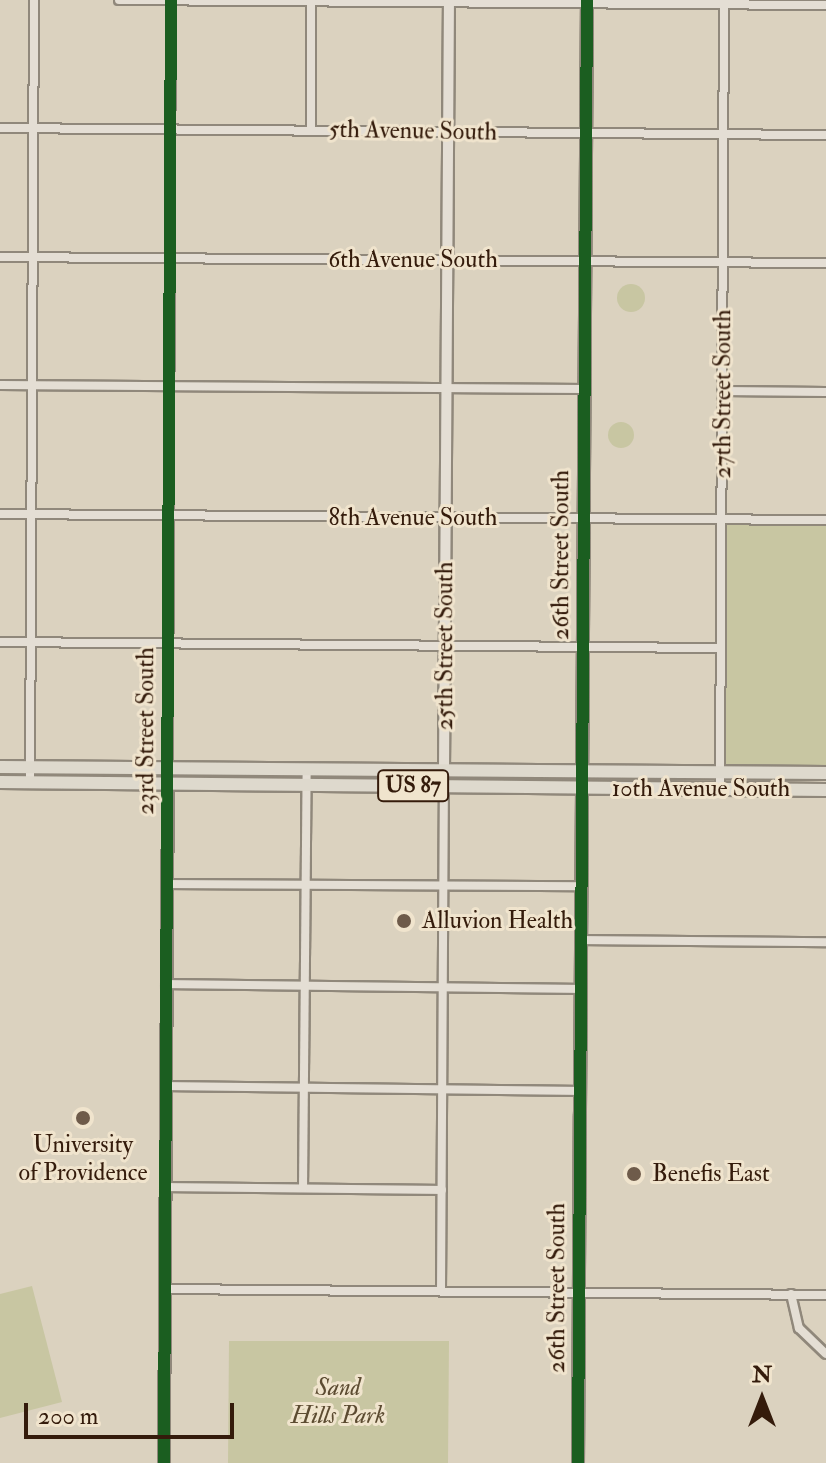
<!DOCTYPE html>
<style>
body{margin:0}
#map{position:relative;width:826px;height:1463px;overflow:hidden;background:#dbd2bf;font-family:"IM FELL Double Pica",serif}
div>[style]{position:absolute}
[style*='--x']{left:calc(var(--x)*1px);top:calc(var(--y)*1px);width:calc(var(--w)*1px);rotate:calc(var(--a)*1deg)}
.green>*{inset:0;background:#c8c6a2}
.round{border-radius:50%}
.roads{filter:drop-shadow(2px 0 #90887b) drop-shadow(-2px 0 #90887b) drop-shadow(0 2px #90887b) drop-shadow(0 -2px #90887b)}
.minor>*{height:8px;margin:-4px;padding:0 4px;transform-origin:4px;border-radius:4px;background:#e4ded4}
.tertiary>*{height:10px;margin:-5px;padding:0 5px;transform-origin:5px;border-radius:5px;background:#e4ded4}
.trunk>*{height:12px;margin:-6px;padding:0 6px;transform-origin:6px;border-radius:6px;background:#ded9cd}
.cycleway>*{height:12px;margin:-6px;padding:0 6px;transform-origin:6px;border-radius:6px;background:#1b5e20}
.dots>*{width:22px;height:22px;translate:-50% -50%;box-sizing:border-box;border:4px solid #f0e4cd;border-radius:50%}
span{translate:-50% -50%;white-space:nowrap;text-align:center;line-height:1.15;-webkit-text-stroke:6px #f0e4cd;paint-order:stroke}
.shield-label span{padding:2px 6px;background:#f0e4cd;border:2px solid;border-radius:6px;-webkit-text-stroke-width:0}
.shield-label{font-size:22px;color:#341b0b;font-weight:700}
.street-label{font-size:24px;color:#341b0b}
.poi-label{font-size:24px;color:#341b0b}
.left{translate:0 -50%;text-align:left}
.park-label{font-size:24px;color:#5c4b31;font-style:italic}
.north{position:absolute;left:722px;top:1359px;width:80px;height:80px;-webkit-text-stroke:6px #f0e4cd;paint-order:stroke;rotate:0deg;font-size:22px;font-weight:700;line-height:32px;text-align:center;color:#341b0b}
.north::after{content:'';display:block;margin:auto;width:28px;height:36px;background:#341b0b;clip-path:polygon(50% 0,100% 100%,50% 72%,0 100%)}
.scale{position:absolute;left:24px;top:1403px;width:210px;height:36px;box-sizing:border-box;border:4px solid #341b0b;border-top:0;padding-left:10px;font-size:24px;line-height:28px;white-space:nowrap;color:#341b0b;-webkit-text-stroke:6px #f0e4cd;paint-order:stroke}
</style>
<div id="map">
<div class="green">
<div class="round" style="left:617px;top:284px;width:28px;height:28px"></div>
<div class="round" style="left:608px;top:422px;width:26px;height:26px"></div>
<div style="clip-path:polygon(721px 519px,826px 520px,826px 773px,719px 772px)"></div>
<div style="clip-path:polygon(32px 1286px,62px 1402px,0 1418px,0 1294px)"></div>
<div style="clip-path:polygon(229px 1341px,449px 1341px,448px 1463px,228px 1463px)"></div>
</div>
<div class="roads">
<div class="minor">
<div style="--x:119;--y:0;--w:707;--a:0.41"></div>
<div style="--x:0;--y:128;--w:826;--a:0.49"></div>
<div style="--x:311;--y:129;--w:129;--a:-90"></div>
<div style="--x:0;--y:257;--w:826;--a:0.42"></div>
<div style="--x:0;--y:385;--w:584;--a:0.39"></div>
<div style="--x:723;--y:391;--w:103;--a:0.6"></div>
<div style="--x:0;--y:514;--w:826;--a:0.42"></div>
<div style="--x:0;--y:642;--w:720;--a:0.48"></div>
<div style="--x:168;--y:766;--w:766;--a:-89.78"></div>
<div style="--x:30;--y:782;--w:782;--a:-89.71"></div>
<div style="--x:720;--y:788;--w:788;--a:-89.71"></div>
<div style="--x:167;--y:884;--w:414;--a:0.3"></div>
<div style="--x:581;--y:940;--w:245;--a:0.5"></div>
<div style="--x:166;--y:984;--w:415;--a:0.7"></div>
<div style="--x:166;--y:1086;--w:414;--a:0.7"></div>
<div style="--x:165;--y:1187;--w:277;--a:0.6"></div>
<div style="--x:303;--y:1188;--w:420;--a:-89.5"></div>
<div style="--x:164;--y:1289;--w:662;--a:0.52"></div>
<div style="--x:441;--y:1291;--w:521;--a:-89.67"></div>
<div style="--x:791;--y:1294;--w:35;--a:77"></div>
<div style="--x:799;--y:1328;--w:37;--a:44"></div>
</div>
<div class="tertiary">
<div style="--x:444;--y:770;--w:770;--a:-89.63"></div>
<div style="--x:580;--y:1110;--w:1110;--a:-89.64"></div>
<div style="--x:164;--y:1463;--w:697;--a:-89.67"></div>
<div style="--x:578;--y:1463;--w:349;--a:-89.7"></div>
</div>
<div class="trunk">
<div style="--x:0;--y:767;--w:826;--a:0.42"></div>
<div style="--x:0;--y:782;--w:826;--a:0.55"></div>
</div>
</div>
<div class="cycleway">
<div style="--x:164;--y:1463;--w:1463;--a:-89.73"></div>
<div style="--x:578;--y:1463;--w:1463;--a:-89.65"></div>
</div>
<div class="dots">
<div style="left:404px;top:921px;background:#6e5b4a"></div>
<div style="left:83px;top:1118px;background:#6e5b4a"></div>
<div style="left:634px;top:1174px;background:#6e5b4a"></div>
</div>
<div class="shield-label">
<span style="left:413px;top:786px">US 87</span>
</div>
<div class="street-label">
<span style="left:413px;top:131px;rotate:1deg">5th Avenue South</span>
<span style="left:413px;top:260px">6th Avenue South</span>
<span style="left:723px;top:394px;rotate:-90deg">27th Street South</span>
<span style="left:413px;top:518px">8th Avenue South</span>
<span style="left:561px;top:555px;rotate:-90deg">26th Street South</span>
<span style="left:445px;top:646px;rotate:-90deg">25th Street South</span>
<span style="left:146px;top:731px;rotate:-90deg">23rd Street South</span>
<span style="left:701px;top:789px">10th Avenue South</span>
<span style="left:557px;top:1288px;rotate:-90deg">26th Street South</span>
</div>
<div class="poi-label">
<span class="left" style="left:422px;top:921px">Alluvion Health</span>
<span style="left:83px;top:1159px">University<br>of Providence</span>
<span class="left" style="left:652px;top:1174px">Benefis East</span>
</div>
<div class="park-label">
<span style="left:338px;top:1402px">Sand<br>Hills Park</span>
</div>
<div class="north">N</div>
<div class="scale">200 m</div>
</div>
